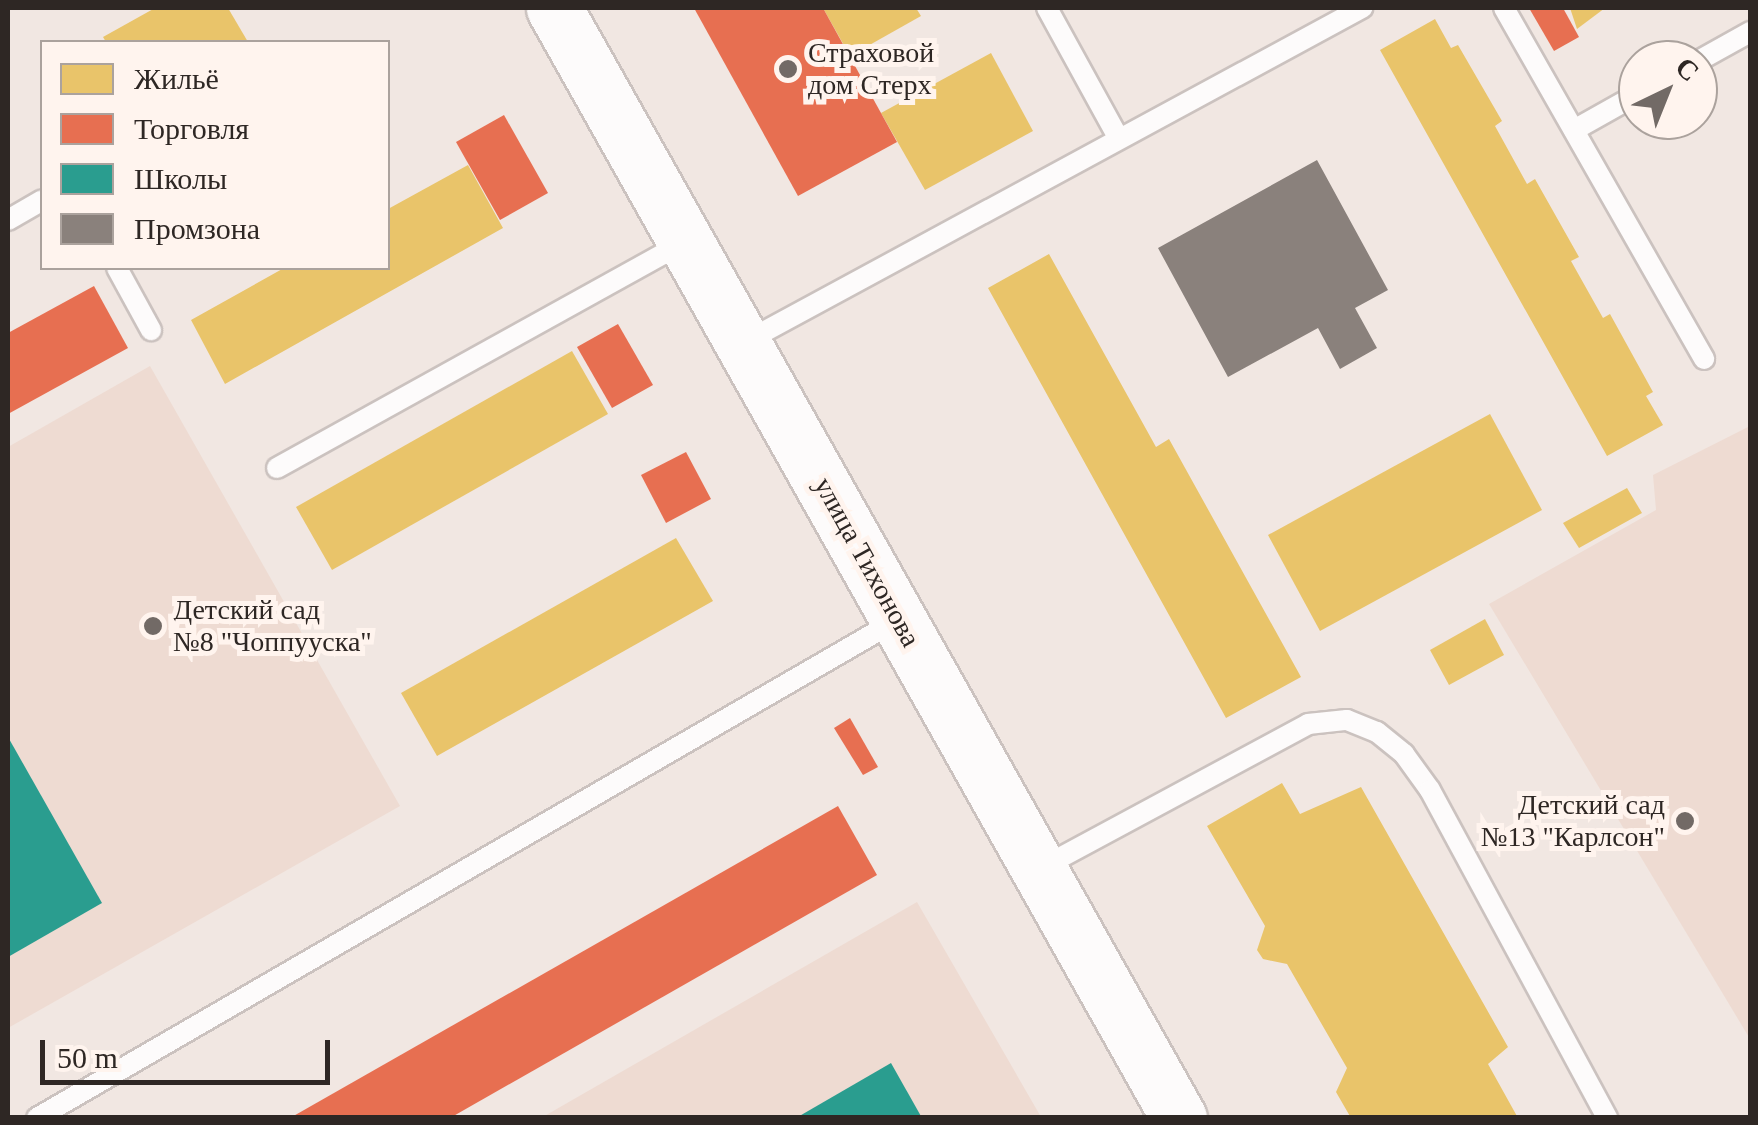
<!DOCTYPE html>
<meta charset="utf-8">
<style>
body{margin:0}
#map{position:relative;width:1758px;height:1125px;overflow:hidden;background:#f1e7e2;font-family:Georgia,serif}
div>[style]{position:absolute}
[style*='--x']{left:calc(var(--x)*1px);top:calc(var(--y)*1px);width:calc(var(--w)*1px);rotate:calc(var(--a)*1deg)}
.built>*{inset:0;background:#eedbd2}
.homes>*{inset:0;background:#e9c46a}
.shops>*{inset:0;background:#e76f51}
.schools>*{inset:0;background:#2a9d8f}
.industry>*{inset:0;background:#8a817c}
.roads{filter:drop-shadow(2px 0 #cbc2bf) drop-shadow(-2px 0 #cbc2bf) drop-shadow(0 2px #cbc2bf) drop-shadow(0 -2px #cbc2bf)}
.lane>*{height:20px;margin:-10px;padding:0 10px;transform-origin:10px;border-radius:10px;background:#fdfbfb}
.secondary>*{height:55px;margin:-27.5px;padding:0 27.5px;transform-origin:27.5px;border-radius:27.5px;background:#fdfbfb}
.dots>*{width:28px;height:28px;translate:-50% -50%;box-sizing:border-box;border:5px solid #fff4ee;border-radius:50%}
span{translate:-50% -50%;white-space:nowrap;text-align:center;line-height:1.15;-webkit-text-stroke:10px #fff4ee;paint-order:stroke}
.poi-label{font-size:28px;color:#2e2724}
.left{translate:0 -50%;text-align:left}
.right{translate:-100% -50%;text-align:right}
.street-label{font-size:28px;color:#2e2724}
.frame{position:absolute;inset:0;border:10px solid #2e2724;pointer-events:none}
.legend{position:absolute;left:40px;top:40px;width:350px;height:230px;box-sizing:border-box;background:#fff4ee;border:2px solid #aba29d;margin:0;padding:12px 18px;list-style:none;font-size:30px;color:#2e2724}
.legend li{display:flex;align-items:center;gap:20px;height:50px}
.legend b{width:50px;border:2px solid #aba29d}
.north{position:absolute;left:1618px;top:40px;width:100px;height:100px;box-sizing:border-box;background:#fff4ee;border:2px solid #aba29d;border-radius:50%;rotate:43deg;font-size:28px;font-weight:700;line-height:40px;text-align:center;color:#2e2724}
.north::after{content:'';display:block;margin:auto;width:35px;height:45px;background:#726a66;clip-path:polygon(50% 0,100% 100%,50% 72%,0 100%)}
.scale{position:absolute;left:40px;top:1040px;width:290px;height:45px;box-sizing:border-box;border:5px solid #2e2724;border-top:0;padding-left:12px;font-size:30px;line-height:35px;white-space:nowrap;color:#2e2724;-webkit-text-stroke:8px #fff4ee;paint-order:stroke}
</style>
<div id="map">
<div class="built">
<div style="clip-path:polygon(150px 366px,400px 806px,8px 1028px,8px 447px)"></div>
<div style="clip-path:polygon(1750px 426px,1750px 1039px,1489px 604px,1656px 510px,1653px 475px)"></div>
<div style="clip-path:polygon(917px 902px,1041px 1117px,541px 1118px)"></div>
</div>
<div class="homes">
<div style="clip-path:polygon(155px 8px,228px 8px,248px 42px,106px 42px,103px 37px)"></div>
<div style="clip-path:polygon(823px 8px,916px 8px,921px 16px,850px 56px)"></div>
<div style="clip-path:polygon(1570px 8px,1605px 8px,1577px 29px)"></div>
<div style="clip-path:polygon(1435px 19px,1451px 48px,1458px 45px,1502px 121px,1495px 126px,1527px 184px,1535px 179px,1579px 257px,1571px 261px,1603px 318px,1610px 314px,1653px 392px,1646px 396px,1663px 425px,1607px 456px,1380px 50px)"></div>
<div style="clip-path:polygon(991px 53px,1033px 131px,925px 190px,881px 113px)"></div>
<div style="clip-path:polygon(468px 165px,503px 228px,225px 384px,191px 320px,284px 268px,388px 268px,388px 209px)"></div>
<div style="clip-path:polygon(1049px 254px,1156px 447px,1169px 439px,1301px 677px,1226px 718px,988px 288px)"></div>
<div style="clip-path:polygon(572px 351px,608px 414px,332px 570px,296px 507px)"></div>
<div style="clip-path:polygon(1490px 414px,1542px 510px,1320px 631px,1268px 535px)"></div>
<div style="clip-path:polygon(1627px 488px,1642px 513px,1579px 548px,1563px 523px)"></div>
<div style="clip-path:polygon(676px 538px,713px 601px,437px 756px,401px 693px)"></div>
<div style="clip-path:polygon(1485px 619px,1504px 655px,1449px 685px,1430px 650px)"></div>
<div style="clip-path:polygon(1282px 783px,1300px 814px,1361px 787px,1508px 1047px,1488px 1064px,1518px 1118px,1351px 1118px,1336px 1092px,1347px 1068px,1287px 964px,1263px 959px,1257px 950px,1265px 926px,1207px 826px)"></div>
</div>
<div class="shops">
<div style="clip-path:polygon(694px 8px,823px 8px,897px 142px,798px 196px)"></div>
<div style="clip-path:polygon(1529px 8px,1563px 8px,1579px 37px,1554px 51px)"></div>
<div style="clip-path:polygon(504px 115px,548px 193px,500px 220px,456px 142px)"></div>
<div style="clip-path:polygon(94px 286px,128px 348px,8px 414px,8px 333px)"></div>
<div style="clip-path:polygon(618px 324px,653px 385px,612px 408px,577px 347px)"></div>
<div style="clip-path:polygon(686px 452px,711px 499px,666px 523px,641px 475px)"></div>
<div style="clip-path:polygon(850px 718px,878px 767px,863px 775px,834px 728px)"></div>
<div style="clip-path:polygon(838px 806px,877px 875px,450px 1118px,290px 1118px)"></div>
</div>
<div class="schools">
<div style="clip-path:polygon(8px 737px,102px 903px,8px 957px)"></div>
<div style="clip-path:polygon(891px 1063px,922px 1118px,796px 1118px)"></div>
</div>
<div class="industry">
<div style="clip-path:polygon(1317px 160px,1388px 290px,1355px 308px,1377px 348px,1340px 369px,1318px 328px,1228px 377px,1158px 248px)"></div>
</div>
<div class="roads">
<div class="lane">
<div style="--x:1047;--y:8;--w:149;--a:61.2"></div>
<div style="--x:1504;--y:8;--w:404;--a:60.3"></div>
<div style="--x:1698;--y:61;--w:60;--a:-29.1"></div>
<div style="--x:1574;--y:130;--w:73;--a:-29.4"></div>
<div style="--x:8;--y:220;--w:39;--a:-30"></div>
<div style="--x:117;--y:268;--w:71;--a:61.3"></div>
<div style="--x:745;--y:342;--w:702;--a:-28.43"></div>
<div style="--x:277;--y:468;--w:466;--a:-29"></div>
<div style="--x:1041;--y:868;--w:303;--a:-28.3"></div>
<div style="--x:1308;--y:724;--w:39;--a:-6"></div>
<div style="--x:1347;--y:720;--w:32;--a:22"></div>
<div style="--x:1377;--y:732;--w:35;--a:39"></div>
<div style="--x:1404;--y:754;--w:44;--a:54.2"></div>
<div style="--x:1430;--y:790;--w:373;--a:61.6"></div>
<div style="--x:37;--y:1118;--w:994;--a:-30.07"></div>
</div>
<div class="secondary">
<div style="--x:554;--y:8;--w:1274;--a:60.62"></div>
</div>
</div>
<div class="dots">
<div style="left:788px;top:69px;background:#726a66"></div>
<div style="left:153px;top:626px;background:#726a66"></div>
<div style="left:1685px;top:821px;background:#726a66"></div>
</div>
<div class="poi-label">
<span class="left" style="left:808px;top:69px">Страховой<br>дом Стерх</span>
<span class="left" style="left:173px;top:626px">Детский сад<br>№8 "Чоппууска"</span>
<span class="right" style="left:1665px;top:821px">Детский сад<br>№13 "Карлсон"</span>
</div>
<div class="street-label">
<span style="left:867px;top:562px;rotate:61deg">улица Тихонова</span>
</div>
<div class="frame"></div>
<ul class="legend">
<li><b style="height:28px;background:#e9c46a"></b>Жильё</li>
<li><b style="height:28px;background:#e76f51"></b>Торговля</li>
<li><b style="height:28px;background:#2a9d8f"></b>Школы</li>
<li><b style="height:28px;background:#8a817c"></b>Промзона</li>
</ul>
<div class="north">С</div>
<div class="scale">50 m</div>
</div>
